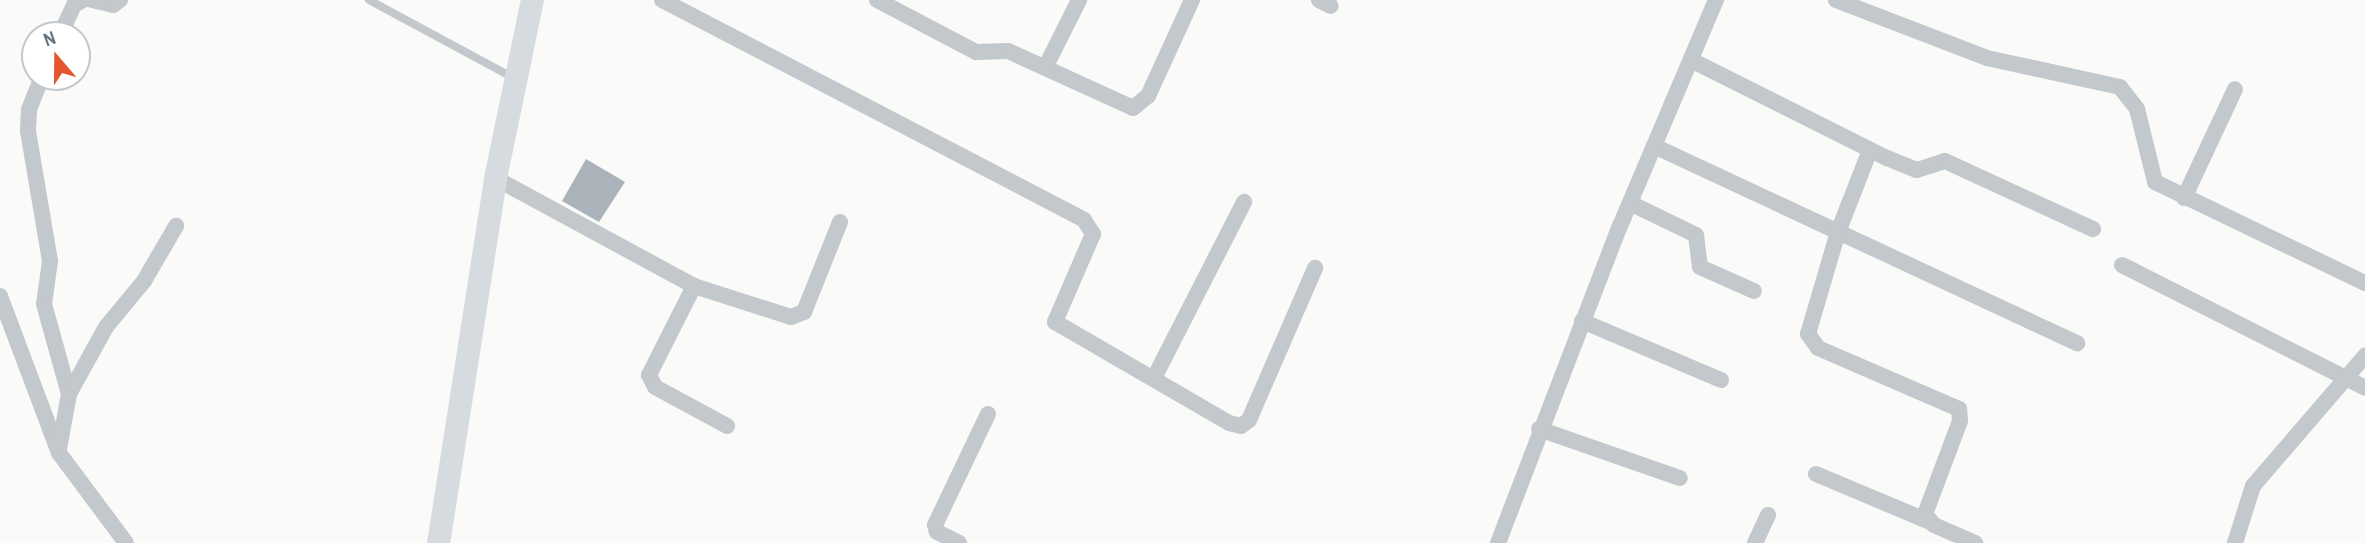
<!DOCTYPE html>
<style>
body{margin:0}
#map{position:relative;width:2365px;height:543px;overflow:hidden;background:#fafaf8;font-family:"Archivo Narrow",sans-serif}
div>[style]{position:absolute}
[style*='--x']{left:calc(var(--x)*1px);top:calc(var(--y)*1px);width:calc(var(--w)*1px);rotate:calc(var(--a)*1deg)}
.building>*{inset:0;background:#aab3b9}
.lane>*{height:8px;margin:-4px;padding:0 4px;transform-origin:4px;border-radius:4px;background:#c3c8cc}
.street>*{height:16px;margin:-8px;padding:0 8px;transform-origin:8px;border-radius:8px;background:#c3c8cc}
.secondary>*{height:23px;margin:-11.5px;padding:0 11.5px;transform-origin:11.5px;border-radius:11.5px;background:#d6dbdf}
span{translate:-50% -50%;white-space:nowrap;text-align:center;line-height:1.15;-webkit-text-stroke:7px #fff;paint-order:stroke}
.north{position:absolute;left:21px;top:21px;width:70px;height:70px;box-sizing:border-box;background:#fff;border:2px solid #c1c8cd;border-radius:50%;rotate:340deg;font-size:19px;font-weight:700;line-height:28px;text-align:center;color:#657683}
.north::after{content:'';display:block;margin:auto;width:24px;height:32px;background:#e4572e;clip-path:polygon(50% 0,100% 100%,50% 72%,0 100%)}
</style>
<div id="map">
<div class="building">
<div style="clip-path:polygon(586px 159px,625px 182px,599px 222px,562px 201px)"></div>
</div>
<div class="lane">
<div style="--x:369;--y:0;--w:165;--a:28.3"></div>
</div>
<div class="street">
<div style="--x:92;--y:0;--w:22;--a:13"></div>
<div style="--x:113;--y:5;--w:9;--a:-36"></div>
<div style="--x:662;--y:0;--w:476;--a:27.5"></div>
<div style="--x:1084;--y:220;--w:17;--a:57"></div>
<div style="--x:1093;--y:234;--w:96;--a:113.4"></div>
<div style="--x:1055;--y:322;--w:201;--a:30.1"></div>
<div style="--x:1229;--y:423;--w:12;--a:14"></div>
<div style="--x:1241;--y:426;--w:10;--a:-37"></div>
<div style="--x:1249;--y:420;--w:166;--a:-66.5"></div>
<div style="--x:877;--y:0;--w:112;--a:27.7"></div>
<div style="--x:976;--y:52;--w:32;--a:-2"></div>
<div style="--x:1008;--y:51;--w:137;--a:24.5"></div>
<div style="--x:1133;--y:108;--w:19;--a:-39"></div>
<div style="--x:1148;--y:96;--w:106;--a:-65.4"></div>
<div style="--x:1319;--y:0;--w:13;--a:27"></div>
<div style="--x:1836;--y:0;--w:162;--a:21"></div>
<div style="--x:1987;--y:58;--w:136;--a:12.3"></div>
<div style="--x:2120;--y:87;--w:28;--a:52"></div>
<div style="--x:2137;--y:109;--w:75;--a:76.1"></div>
<div style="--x:2155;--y:182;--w:233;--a:25.7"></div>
<div style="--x:60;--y:35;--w:33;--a:-65"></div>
<div style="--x:74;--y:5;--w:10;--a:-29"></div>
<div style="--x:1691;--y:60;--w:219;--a:26.6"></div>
<div style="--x:1887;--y:158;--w:32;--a:22"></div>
<div style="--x:1917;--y:170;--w:29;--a:-18"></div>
<div style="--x:1945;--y:161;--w:163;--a:24.7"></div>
<div style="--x:1046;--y:66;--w:74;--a:-63.4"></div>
<div style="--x:42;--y:77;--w:35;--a:112"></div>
<div style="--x:29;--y:110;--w:21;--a:93"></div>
<div style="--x:28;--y:131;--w:132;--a:80.4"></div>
<div style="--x:50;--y:261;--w:43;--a:97.9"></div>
<div style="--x:44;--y:304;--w:93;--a:74.5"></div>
<div style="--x:1654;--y:146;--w:467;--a:25"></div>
<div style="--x:1870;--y:150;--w:88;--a:111.3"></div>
<div style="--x:1838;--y:232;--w:106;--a:106.4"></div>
<div style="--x:1808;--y:334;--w:17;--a:54"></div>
<div style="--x:1818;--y:348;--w:154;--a:23.4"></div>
<div style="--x:1959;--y:409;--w:12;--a:85"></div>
<div style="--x:1960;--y:421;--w:99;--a:110.6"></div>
<div style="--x:1925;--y:514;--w:14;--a:51"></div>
<div style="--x:1934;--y:525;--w:45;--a:23.7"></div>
<div style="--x:495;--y:178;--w:226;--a:28.5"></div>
<div style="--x:694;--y:286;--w:102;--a:17.7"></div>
<div style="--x:791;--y:317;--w:14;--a:-21"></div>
<div style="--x:804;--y:312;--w:97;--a:-68.2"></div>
<div style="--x:2184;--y:198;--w:120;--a:-64.9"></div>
<div style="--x:1630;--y:203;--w:73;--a:25.9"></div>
<div style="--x:1696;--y:235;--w:32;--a:83"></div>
<div style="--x:1700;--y:267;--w:59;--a:24"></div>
<div style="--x:2122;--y:265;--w:272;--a:26.8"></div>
<div style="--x:694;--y:286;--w:100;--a:116.8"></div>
<div style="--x:649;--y:375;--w:13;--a:63"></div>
<div style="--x:655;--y:387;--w:82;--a:28.4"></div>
<div style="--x:0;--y:296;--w:168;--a:69.4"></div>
<div style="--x:59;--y:453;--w:112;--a:53.3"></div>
<div style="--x:1582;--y:321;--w:151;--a:23"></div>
<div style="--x:1154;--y:378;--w:198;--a:-62.9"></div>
<div style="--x:1539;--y:429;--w:149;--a:19.2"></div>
<div style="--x:59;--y:449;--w:56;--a:-79.7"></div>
<div style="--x:69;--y:394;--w:77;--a:-61.1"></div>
<div style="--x:106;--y:327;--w:60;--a:-50.4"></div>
<div style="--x:144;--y:281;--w:64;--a:-59.8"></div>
<div style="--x:1816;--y:474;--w:124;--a:22.8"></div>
<div style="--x:959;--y:543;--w:25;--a:-153"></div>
<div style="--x:937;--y:532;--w:7;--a:-106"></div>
<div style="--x:935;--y:525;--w:123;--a:-64.5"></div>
<div style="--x:1498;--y:543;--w:340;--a:-69"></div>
<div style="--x:1620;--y:226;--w:246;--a:-67"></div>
<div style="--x:1755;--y:543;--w:31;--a:-65"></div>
<div style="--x:2235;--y:543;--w:60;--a:-72.5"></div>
<div style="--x:2253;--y:486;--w:172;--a:-49.3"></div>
</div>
<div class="secondary">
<div style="--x:438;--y:543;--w:369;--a:-81.1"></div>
<div style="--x:495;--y:178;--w:182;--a:-78.3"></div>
</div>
<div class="north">N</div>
</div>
